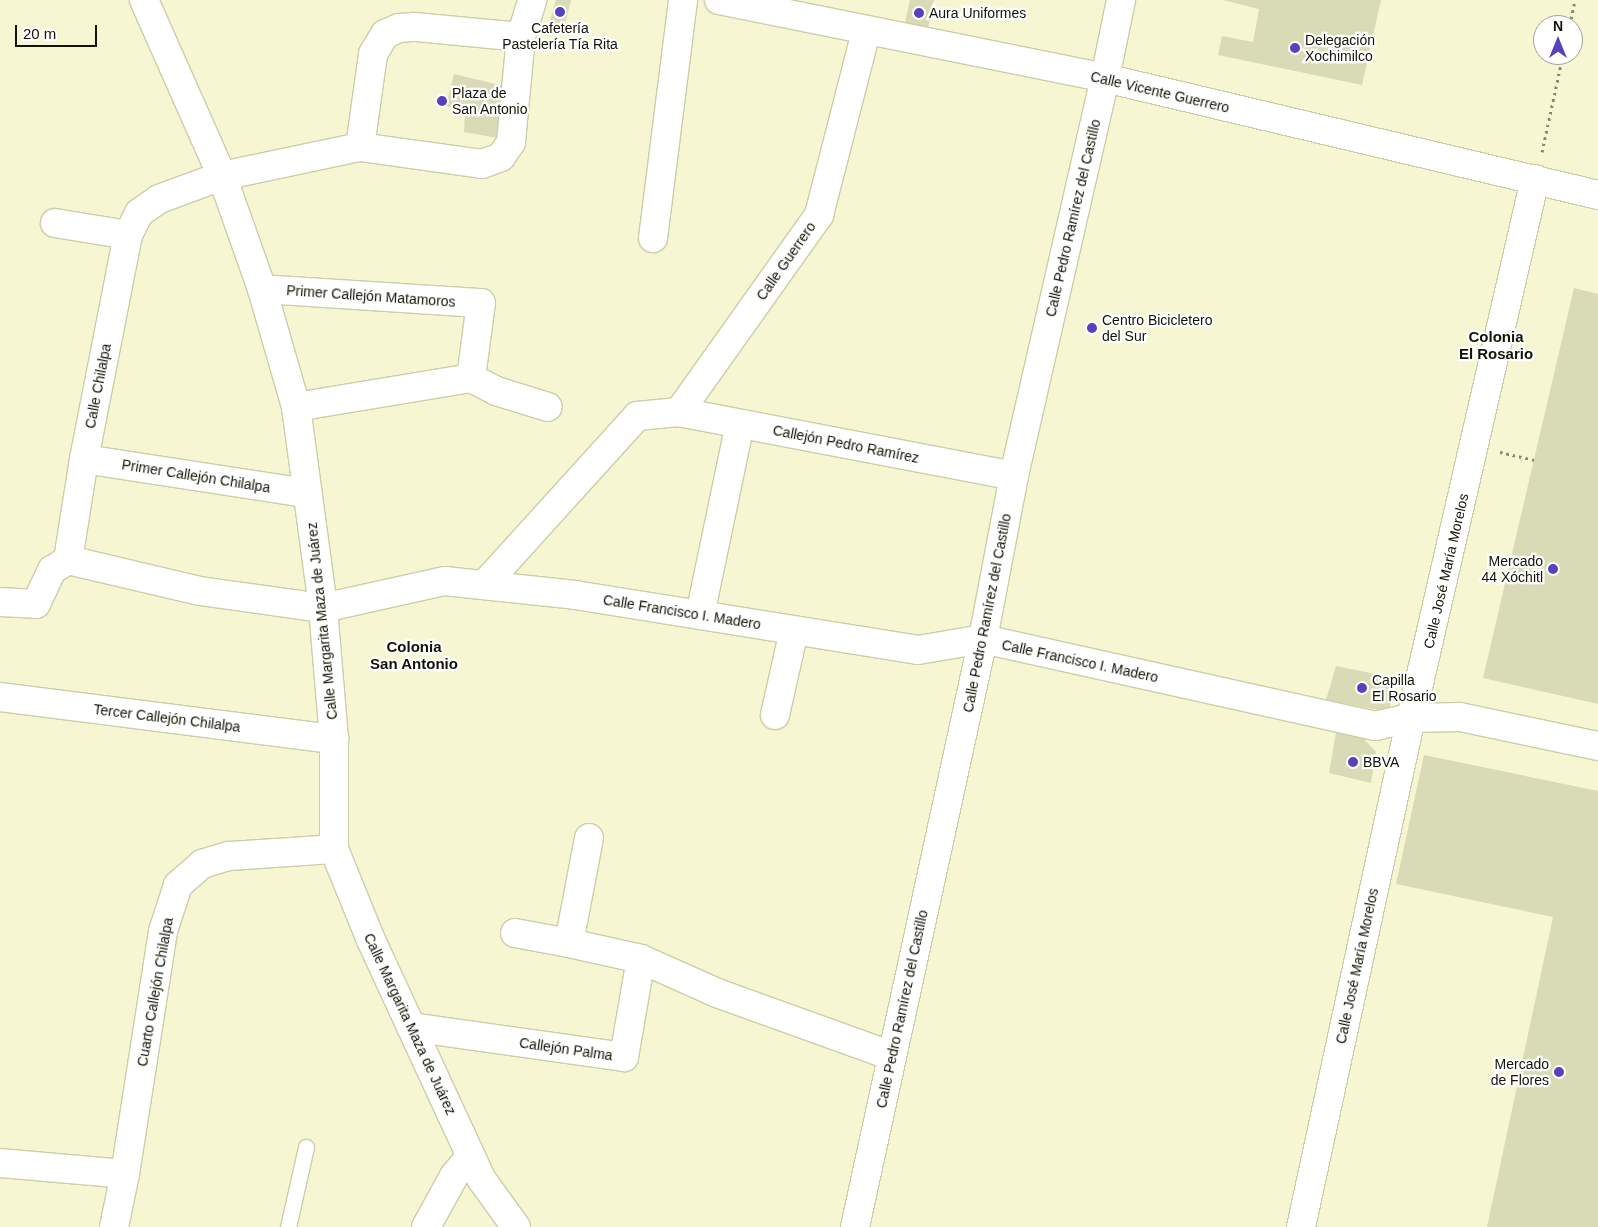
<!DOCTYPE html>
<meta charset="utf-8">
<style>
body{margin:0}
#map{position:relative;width:1598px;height:1227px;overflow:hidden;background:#f6f7d2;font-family:Arial,sans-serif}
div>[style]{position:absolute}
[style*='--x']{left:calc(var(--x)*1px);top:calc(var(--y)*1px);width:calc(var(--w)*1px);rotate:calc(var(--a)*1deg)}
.building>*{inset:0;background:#d9dbb6}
.path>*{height:3px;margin-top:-1.5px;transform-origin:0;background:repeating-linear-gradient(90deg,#87886e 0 2.5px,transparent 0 6.5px)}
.roads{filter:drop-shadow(1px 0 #cccda9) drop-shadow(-1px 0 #cccda9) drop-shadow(0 1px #cccda9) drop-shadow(0 -1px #cccda9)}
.lane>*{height:15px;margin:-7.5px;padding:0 7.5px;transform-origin:7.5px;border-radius:7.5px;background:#fff}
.street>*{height:28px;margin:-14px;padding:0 14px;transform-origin:14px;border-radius:14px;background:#fff}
.secondary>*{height:28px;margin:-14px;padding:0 14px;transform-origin:14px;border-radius:14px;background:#fff}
.dots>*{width:14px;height:14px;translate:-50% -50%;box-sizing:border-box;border:2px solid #fff;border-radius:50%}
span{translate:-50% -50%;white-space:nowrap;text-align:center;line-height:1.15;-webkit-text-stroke:4.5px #fff;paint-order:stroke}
.poi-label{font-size:14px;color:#121306}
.left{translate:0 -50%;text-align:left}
.right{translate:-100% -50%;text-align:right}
.street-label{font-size:14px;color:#121306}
.neighbourhood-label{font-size:15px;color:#121306;font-weight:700}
.north{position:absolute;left:1533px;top:15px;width:50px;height:50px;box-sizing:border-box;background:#fff;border:1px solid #a0a19b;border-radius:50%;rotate:0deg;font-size:14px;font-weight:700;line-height:20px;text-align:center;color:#121306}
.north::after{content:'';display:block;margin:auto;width:18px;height:22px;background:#5643bb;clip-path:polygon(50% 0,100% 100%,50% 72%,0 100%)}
.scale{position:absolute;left:15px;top:25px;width:82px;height:22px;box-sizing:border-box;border:2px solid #121306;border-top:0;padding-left:6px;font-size:15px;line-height:18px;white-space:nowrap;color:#121306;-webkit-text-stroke:4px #fff;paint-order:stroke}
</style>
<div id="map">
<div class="building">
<div style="clip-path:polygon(556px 0,571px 0,564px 29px,549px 24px)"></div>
<div style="clip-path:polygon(910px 0,934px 0,927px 33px,904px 27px)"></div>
<div style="clip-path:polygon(1223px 0,1381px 0,1362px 85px,1218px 55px,1222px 36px,1253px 42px,1259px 9px)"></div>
<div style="clip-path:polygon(454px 74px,504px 86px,497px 138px,464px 132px,465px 110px,446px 106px)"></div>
<div style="clip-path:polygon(1574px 288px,1598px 294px,1598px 704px,1483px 678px)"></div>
<div style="clip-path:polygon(1336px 666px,1395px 678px,1389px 712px,1326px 700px)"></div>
<div style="clip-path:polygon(1337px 727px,1361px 736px,1376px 752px,1371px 783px,1329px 773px)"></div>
<div style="clip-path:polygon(1424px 755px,1598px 791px,1598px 1227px,1487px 1227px,1553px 917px,1396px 884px)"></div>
</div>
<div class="path">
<div style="--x:1570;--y:25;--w:25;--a:-79"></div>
<div style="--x:1542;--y:152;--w:99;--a:-77.8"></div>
<div style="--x:1500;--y:452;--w:35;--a:13"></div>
</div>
<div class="roads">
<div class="lane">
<div style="--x:288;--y:1227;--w:82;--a:-77.3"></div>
</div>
<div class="street">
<div style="--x:144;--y:0;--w:193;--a:66.1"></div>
<div style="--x:222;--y:176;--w:120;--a:70.5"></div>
<div style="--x:262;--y:289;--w:123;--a:73.9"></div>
<div style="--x:296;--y:407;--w:203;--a:82.3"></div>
<div style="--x:323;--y:608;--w:131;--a:85.2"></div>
<div style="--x:334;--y:739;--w:110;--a:90"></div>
<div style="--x:334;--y:849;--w:98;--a:67.9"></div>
<div style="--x:371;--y:940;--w:264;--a:65.2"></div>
<div style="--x:482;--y:1180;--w:58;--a:54.1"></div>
<div style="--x:719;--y:0;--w:394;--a:11.4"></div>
<div style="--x:1105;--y:78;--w:408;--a:102.9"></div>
<div style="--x:1014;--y:476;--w:166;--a:100.8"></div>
<div style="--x:983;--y:639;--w:602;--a:102.28"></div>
<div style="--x:360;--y:147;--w:123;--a:7.9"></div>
<div style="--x:482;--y:164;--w:20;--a:-20"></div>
<div style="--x:501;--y:157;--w:18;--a:-56"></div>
<div style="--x:511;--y:142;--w:105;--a:-84.6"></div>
<div style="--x:521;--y:37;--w:39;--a:-73"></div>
<div style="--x:55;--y:223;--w:74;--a:9.3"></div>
<div style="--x:653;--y:238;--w:240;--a:-82.8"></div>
<div style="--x:262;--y:289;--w:219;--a:3.7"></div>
<div style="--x:481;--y:303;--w:76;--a:97.6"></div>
<div style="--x:471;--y:378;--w:28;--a:27"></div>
<div style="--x:496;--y:391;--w:54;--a:17.1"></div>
<div style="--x:296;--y:407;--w:177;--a:-9.4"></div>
<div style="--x:679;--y:412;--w:242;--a:-54.6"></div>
<div style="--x:819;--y:215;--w:189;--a:-75.6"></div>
<div style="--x:84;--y:459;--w:226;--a:8.7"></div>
<div style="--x:68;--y:560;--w:136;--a:13.2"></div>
<div style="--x:200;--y:591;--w:124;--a:7.9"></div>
<div style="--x:323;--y:608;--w:125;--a:-12.5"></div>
<div style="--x:445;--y:581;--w:131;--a:6.1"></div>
<div style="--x:575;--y:595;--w:347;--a:9.1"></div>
<div style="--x:918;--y:650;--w:66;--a:-9.6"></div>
<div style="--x:983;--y:639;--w:402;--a:12.5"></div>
<div style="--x:1375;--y:726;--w:37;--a:-13"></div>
<div style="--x:1411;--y:718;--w:49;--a:-1.2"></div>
<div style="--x:1460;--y:717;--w:141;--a:11.9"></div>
<div style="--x:484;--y:585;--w:228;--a:-47.8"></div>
<div style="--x:637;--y:416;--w:42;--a:-5.4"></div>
<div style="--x:679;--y:412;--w:341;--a:10.8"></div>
<div style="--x:0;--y:602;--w:36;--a:3"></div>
<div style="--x:36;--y:604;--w:38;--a:-65"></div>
<div style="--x:52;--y:570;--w:19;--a:-32"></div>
<div style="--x:68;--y:560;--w:102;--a:-81"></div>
<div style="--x:84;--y:459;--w:228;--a:-78.9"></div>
<div style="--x:128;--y:235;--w:25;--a:-63"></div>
<div style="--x:139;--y:213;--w:24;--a:-35"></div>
<div style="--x:159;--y:199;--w:67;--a:-20.1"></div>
<div style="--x:222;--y:176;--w:141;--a:-11.9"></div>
<div style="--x:360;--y:147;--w:94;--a:-82"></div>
<div style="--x:373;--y:54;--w:23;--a:-59"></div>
<div style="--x:385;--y:34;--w:15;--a:-23"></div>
<div style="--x:399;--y:28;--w:16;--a:-4"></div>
<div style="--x:415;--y:27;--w:106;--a:5.4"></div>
<div style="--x:700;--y:615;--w:195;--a:-78.2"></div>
<div style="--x:0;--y:697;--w:337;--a:7.2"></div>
<div style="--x:775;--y:715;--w:86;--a:-77.3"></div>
<div style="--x:589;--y:838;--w:107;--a:100.8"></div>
<div style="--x:569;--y:943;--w:74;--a:12.5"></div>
<div style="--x:641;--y:959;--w:83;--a:24.1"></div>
<div style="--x:717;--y:993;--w:186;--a:19.8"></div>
<div style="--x:515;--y:933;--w:55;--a:10.5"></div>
<div style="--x:411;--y:1027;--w:215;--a:8"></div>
<div style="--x:624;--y:1057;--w:99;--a:-80.2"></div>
<div style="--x:0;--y:1163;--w:125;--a:5"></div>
<div style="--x:114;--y:1227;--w:54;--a:-78.3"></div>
<div style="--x:125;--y:1174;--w:246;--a:-81.1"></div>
<div style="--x:163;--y:931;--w:48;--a:-71.9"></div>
<div style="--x:178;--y:885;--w:32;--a:-41"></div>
<div style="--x:202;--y:864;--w:28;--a:-17"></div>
<div style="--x:229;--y:856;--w:105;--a:-3.8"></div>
<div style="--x:426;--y:1227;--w:58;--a:-61.2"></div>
<div style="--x:454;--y:1176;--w:26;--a:-50"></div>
</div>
<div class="secondary">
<div style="--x:1121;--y:0;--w:80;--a:101.6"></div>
<div style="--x:1105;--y:78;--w:507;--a:13.35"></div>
<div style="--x:1301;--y:1227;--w:521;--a:-77.81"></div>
<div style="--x:1411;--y:718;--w:553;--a:-77.04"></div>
</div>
</div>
<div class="dots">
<div style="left:560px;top:12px;background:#5643bb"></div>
<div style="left:919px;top:13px;background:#5643bb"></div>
<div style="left:1295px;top:48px;background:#5643bb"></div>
<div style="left:442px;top:101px;background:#5643bb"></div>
<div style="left:1092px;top:328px;background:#5643bb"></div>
<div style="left:1553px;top:569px;background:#5643bb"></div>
<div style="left:1362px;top:688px;background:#5643bb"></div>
<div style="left:1353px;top:762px;background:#5643bb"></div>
<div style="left:1559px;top:1072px;background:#5643bb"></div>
</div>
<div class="poi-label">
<span class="left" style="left:929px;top:13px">Aura Uniformes</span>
<span style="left:560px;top:36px">Cafetería<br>Pastelería Tía Rita</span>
<span class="left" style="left:1305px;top:48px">Delegación<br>Xochimilco</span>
<span class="left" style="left:452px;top:101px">Plaza de<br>San Antonio</span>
<span class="left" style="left:1102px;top:328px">Centro Bicicletero<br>del Sur</span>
<span class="right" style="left:1543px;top:569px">Mercado<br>44 Xóchitl</span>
<span class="left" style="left:1372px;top:688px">Capilla<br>El Rosario</span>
<span class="left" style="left:1363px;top:762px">BBVA</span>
<span class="right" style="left:1549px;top:1072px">Mercado<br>de Flores</span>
</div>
<div class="street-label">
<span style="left:1160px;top:92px;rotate:13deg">Calle Vicente Guerrero</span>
<span style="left:1073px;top:218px;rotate:-77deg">Calle Pedro Ramírez del Castillo</span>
<span style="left:786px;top:261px;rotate:-55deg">Calle Guerrero</span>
<span style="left:371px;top:296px;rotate:4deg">Primer Callejón Matamoros</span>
<span style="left:98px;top:386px;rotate:-79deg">Calle Chilalpa</span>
<span style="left:846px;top:444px;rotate:11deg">Callejón Pedro Ramírez</span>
<span style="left:196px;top:476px;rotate:9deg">Primer Callejón Chilalpa</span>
<span style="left:1446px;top:571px;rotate:-77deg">Calle José María Morelos</span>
<span style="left:682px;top:612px;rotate:9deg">Calle Francisco I. Madero</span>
<span style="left:987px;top:613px;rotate:-79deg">Calle Pedro Ramírez del Castillo</span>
<span style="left:322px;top:621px;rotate:-96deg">Calle Margarita Maza de Juárez</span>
<span style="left:1080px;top:661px;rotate:12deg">Calle Francisco I. Madero</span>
<span style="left:167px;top:718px;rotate:7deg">Tercer Callejón Chilalpa</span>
<span style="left:1357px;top:966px;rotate:-78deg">Calle José María Morelos</span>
<span style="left:155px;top:992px;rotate:-80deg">Cuarto Callejón Chilalpa</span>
<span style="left:902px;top:1009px;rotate:-78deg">Calle Pedro Ramírez del Castillo</span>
<span style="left:410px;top:1024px;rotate:65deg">Calle Margarita Maza de Juárez</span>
<span style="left:566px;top:1049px;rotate:8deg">Callejón Palma</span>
</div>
<div class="neighbourhood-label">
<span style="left:1496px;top:345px">Colonia<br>El Rosario</span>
<span style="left:414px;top:655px">Colonia<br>San Antonio</span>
</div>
<div class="north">N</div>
<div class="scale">20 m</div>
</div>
